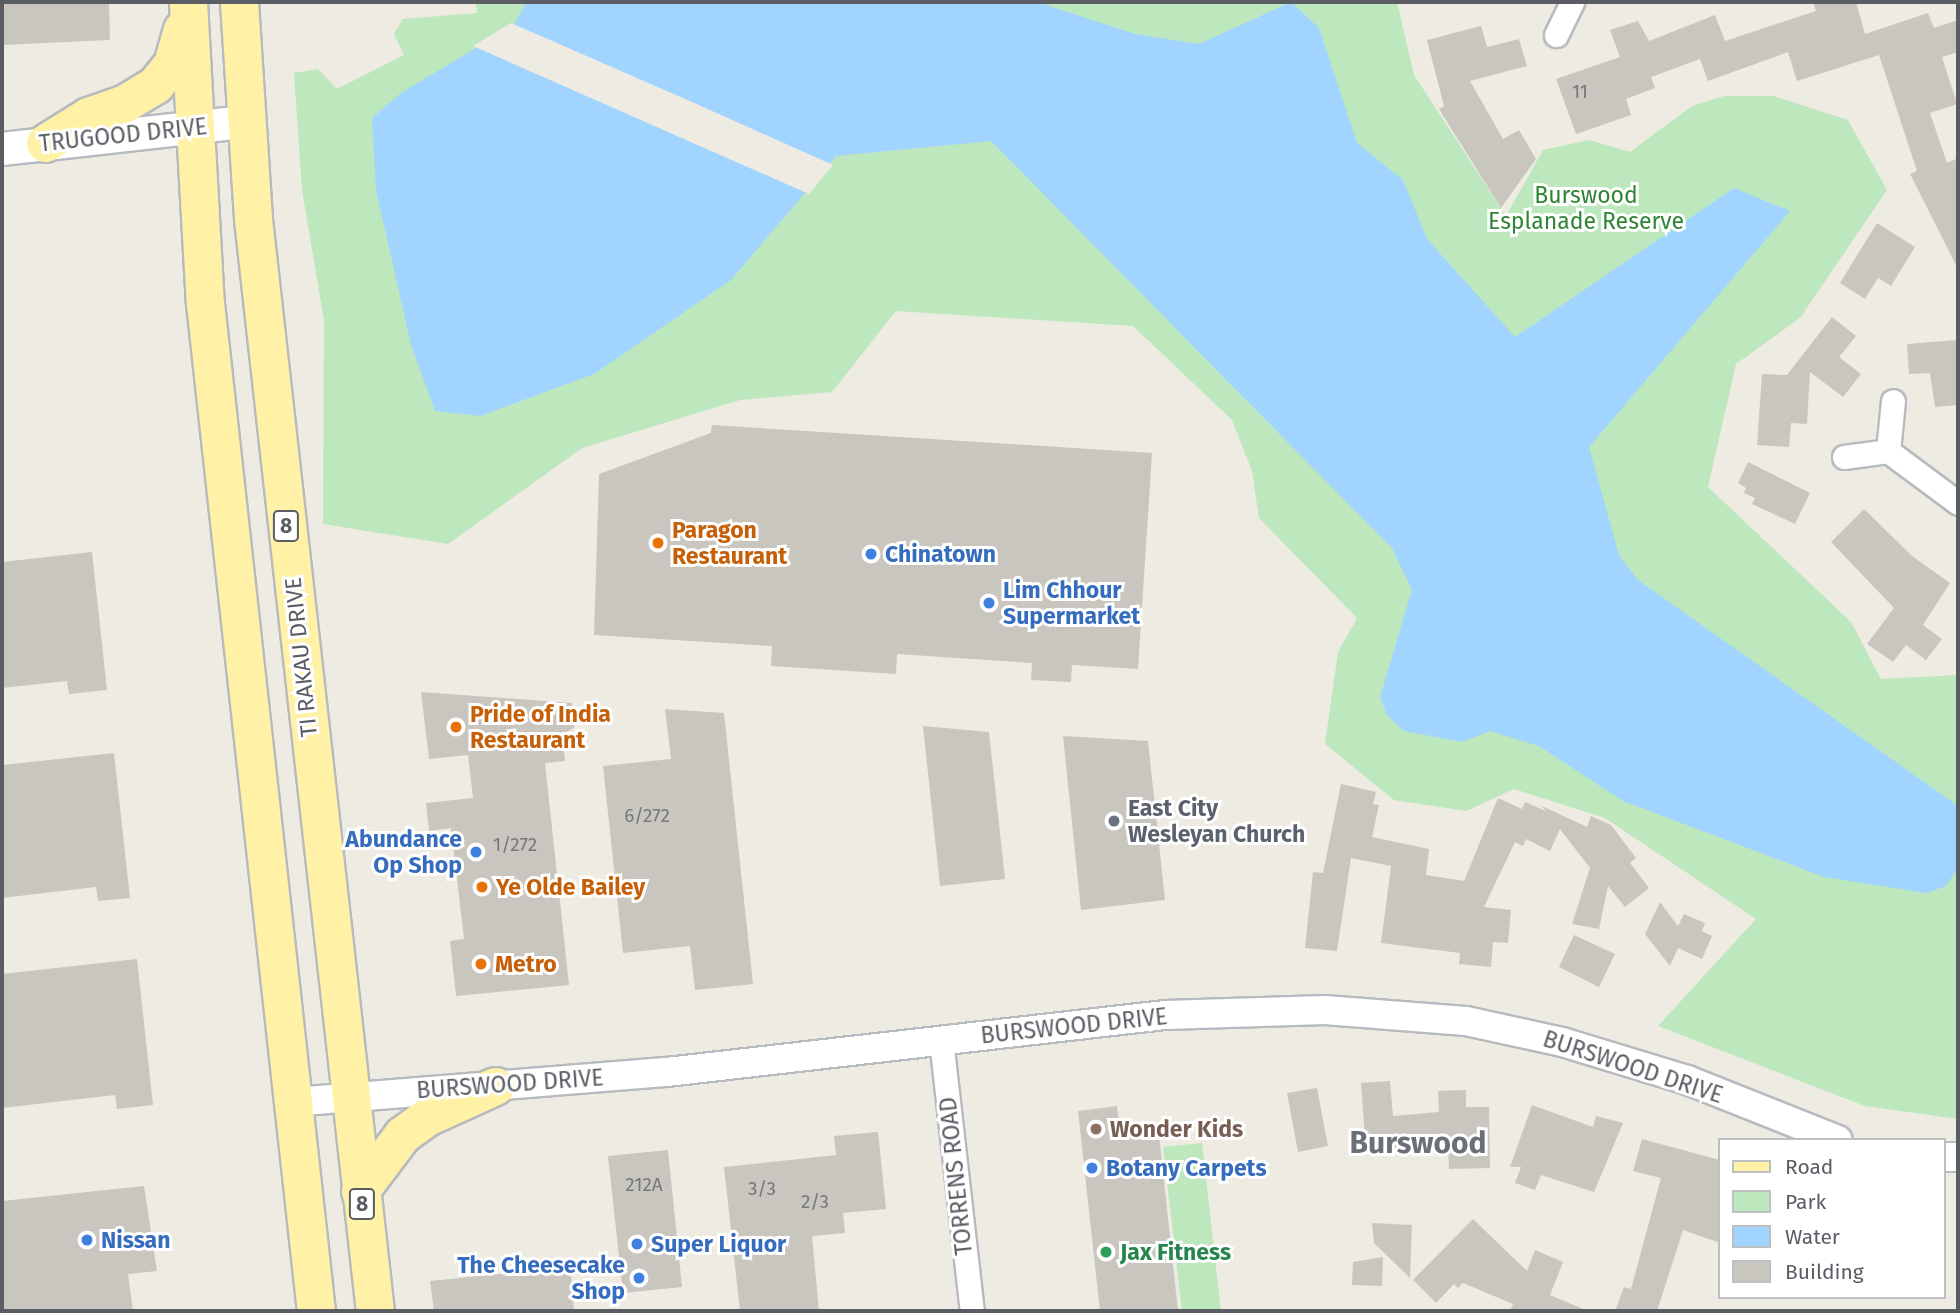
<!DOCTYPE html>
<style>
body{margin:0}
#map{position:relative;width:1960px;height:1313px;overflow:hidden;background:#eeebe2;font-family:"Fira Sans",sans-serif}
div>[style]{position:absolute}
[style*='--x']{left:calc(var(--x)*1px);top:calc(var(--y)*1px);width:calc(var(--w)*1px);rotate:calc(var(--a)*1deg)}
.green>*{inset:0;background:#bde7bd}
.water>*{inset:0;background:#a1d5ff}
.pier>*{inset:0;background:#eeebe2}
.building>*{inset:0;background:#c9c6bf}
.roads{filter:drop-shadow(2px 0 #b7babf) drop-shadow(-2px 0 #b7babf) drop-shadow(0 2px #b7babf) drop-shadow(0 -2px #b7babf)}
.minor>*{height:23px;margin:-11.5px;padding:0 11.5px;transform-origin:11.5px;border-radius:11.5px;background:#fff}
.tertiary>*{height:28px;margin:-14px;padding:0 14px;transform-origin:14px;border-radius:14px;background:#fff}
.secondary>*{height:32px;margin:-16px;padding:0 16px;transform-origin:16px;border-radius:16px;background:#fff}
.primary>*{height:37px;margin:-18.5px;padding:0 18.5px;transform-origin:18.5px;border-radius:18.5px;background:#fff1a6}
.dots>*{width:19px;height:19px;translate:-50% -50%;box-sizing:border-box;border:4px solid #fff;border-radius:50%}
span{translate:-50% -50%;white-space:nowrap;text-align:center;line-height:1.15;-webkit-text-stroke:6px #fff;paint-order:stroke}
.number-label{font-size:19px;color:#76787b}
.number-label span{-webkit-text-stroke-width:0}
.shield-label span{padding:2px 5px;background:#fff;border:2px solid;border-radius:5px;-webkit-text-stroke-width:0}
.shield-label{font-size:21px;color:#5a5e64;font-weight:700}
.street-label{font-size:23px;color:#5a5e64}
.park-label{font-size:23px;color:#308535}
.food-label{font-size:23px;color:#c56008;font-weight:700}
.left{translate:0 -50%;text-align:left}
.shop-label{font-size:23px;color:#366cbe;font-weight:700}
.right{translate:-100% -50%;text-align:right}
.worship-label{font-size:23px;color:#5b616d;font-weight:700}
.education-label{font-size:23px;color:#785e54;font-weight:700}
.leisure-label{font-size:23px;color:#27864d;font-weight:700}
.district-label{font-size:30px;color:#6b7076;font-weight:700}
.frame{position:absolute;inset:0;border:4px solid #5a5e64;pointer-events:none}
.legend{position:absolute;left:1718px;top:1138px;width:228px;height:161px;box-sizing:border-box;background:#fff;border:2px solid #bdbfc1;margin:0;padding:9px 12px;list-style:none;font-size:21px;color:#5a5e64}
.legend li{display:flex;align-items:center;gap:14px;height:35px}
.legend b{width:35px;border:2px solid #bdbfc1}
</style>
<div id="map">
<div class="green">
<div style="clip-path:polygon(476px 2px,1397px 2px,1414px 75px,1506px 216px,1543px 150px,1589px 140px,1630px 152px,1692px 106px,1724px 96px,1773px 96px,1848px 120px,1887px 190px,1800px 318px,1736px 364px,1708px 487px,1851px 622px,1881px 679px,1958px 675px,1958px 1119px,1865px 1106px,1658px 1026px,1756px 919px,1605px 818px,1514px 789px,1466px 811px,1394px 800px,1325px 744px,1338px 652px,1357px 618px,1259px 518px,1252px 471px,1232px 420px,1133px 326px,896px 311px,832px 392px,740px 400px,582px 448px,448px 544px,323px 524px,324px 321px,302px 190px,294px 73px,318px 69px,337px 89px,404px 55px,394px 34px,403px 19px,477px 13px)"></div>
<div style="clip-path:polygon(1202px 1143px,1221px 1311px,1182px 1311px,1163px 1147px)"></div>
</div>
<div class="water">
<div style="clip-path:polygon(527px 2px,1037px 2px,1135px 34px,1199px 44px,1291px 2px,1319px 28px,1357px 143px,1403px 180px,1427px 239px,1515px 337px,1734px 188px,1790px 211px,1589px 447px,1619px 555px,1638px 580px,1958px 806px,1958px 868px,1946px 886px,1926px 893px,1824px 877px,1623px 801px,1539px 746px,1490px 731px,1462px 742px,1404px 731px,1387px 715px,1380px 697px,1412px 590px,1392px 548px,991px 141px,836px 156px,731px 280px,594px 374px,480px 416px,435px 411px,411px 345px,376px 190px,372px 118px,401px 93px,513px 26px)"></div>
</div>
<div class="pier">
<div style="clip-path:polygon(511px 23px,692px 102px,833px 165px,809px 194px,473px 46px)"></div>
</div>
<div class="building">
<div style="clip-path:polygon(2px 2px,109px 2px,110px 40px,2px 45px)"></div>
<div style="clip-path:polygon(1813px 2px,1856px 2px,1865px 34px,1928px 13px,1934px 28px,1958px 20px,1958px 52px,1942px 57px,1957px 104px,1930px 113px,1947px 163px,1958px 158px,1958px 269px,1910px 174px,1917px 171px,1879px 55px,1797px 81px,1788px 52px,1708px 81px,1700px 59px,1651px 77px,1655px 88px,1626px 99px,1631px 115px,1576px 134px,1556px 79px,1620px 57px,1610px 30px,1638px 21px,1649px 41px,1715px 15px,1725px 41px,1816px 11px)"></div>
<div style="clip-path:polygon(1481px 26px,1487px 47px,1519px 39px,1527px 66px,1470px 81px,1503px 139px,1519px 130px,1536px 159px,1501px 208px,1439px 109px,1444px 106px,1427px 40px)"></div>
<div style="clip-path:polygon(1877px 223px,1915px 247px,1891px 286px,1878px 278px,1865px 299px,1840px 283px)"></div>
<div style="clip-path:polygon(1832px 317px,1856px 336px,1839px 357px,1861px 374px,1843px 397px,1810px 372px,1807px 424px,1791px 423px,1789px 447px,1757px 445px,1762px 374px,1787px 375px)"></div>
<div style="clip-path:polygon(1958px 340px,1958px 405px,1935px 407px,1930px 373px,1909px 374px,1907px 344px)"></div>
<div style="clip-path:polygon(712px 425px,1152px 453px,1138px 669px,1072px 665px,1071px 682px,1031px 680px,1032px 663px,897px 654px,896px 674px,771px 666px,772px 646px,594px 635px,599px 474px,711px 433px)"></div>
<div style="clip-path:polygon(1748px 462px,1810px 493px,1795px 524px,1752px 504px,1755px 498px,1744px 493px,1746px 488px,1738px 483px)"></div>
<div style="clip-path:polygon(1864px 509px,1912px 556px,1950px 583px,1923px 625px,1942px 639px,1926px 660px,1906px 645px,1893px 662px,1867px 644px,1894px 608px,1831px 542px)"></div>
<div style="clip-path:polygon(92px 552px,107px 690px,69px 694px,67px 681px,2px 688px,2px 562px)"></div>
<div style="clip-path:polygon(421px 692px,572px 703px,574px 728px,562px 734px,565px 761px,545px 763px,569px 985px,456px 996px,450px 941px,464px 939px,451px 828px,429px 831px,426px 803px,473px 798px,468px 755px,429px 759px)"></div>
<div style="clip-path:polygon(665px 709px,724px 713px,753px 984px,695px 990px,690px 946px,623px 953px,603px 766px,671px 759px)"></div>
<div style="clip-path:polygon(923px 726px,989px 732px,1005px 879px,940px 886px)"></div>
<div style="clip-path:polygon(1063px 736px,1148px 741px,1165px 900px,1081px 910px)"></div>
<div style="clip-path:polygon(114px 753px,130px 898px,98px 901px,96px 887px,2px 898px,2px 765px)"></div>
<div style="clip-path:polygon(1341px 784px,1376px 792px,1373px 804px,1379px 805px,1372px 837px,1429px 849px,1426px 875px,1464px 881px,1498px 798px,1522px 809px,1525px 802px,1546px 811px,1542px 806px,1587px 827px,1591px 816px,1611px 825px,1636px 858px,1630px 863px,1649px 888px,1625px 907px,1608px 886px,1599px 929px,1572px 924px,1590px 868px,1560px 829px,1550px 851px,1526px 839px,1523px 846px,1515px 842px,1484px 907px,1511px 910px,1508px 943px,1493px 942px,1491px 967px,1459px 964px,1460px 953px,1381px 943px,1391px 866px,1351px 858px,1337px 951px,1305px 948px,1313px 872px,1323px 873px)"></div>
<div style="clip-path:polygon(1660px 902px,1678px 926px,1684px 914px,1705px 923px,1702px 931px,1712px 936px,1702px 959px,1678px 948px,1670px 966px,1645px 934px)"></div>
<div style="clip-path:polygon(1574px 935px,1615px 954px,1599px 987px,1559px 967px)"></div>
<div style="clip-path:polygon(137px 959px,153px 1105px,117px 1109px,115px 1095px,2px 1108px,2px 974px)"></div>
<div style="clip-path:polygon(1390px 1081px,1393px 1116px,1439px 1112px,1438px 1091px,1466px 1090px,1466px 1107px,1489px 1107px,1490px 1168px,1449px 1169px,1448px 1144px,1366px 1151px,1361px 1083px)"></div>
<div style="clip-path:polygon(1317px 1088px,1328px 1146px,1298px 1152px,1287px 1093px)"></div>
<div style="clip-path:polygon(1532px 1105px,1593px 1127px,1596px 1116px,1623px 1123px,1594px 1192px,1541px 1175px,1535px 1190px,1515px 1183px,1521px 1167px,1510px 1167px)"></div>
<div style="clip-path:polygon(1117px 1106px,1120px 1130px,1158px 1125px,1178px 1311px,1100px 1311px,1078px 1111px)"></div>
<div style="clip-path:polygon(878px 1132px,886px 1209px,843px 1213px,845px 1233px,812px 1236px,819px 1311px,740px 1311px,724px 1167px,836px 1155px,834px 1136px)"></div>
<div style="clip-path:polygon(1642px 1139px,1720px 1160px,1720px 1243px,1683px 1230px,1657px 1311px,1615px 1311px,1624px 1287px,1631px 1289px,1661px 1178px,1633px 1171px)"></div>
<div style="clip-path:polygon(668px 1150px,682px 1287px,623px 1293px,608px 1156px)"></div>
<div style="clip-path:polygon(144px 1186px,157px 1271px,128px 1274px,133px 1311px,2px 1311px,2px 1201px)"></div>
<div style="clip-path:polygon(1473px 1219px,1527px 1271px,1535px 1250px,1563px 1262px,1550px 1295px,1588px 1311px,1510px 1311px,1513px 1304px,1463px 1283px,1458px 1288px,1454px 1284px,1436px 1303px,1413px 1280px)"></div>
<div style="clip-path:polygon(1372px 1223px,1412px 1225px,1410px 1278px,1374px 1243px)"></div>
<div style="clip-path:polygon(1383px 1257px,1382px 1286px,1352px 1285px,1353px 1262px)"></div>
<div style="clip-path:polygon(570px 1267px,574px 1311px,434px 1311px,430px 1281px)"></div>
</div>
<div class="roads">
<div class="minor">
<div style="--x:1556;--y:35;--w:37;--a:-64"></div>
<div style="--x:1888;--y:451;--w:50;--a:-84.3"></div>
<div style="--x:1844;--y:457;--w:44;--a:-7.8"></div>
<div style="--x:1888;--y:451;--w:87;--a:36.6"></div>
<div style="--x:941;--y:1040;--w:273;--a:83.5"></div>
</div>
<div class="tertiary">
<div style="--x:293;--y:1102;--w:375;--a:-4.6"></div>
<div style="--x:667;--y:1072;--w:501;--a:-6.53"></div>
<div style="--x:1165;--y:1015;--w:160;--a:-1.8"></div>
<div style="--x:1325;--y:1010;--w:141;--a:4.5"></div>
<div style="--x:1466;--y:1021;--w:98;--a:12.3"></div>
<div style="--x:1562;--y:1042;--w:131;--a:16.9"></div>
<div style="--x:1687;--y:1080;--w:162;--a:21.7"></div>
<div style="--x:1944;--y:1157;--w:14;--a:0"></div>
</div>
<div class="secondary">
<div style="--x:2;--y:149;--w:244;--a:-6.4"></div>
</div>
<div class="primary">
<div style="--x:188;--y:2;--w:301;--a:86.8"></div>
<div style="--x:205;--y:303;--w:1014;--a:83.72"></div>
<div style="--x:239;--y:2;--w:217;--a:86.3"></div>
<div style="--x:253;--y:219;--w:1099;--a:83.63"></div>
<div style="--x:45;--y:143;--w:51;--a:-32.1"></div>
<div style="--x:88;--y:116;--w:39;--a:-19"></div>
<div style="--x:125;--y:103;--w:35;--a:-31"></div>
<div style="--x:155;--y:85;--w:27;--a:-51"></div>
<div style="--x:172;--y:64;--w:36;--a:-74"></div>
<div style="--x:360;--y:1191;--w:70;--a:-53.1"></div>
<div style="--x:402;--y:1135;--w:31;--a:-36"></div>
<div style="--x:427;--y:1117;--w:75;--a:-24.5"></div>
</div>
</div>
<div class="dots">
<div style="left:658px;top:543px;background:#e8710a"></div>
<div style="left:871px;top:554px;background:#3f7fe0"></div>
<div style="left:989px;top:603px;background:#3f7fe0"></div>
<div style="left:456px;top:727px;background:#e8710a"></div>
<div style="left:1114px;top:821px;background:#6b7280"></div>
<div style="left:476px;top:852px;background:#3f7fe0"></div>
<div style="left:482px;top:887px;background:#e8710a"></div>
<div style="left:481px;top:964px;background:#e8710a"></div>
<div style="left:1096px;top:1129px;background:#8d6e63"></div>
<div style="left:1092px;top:1168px;background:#3f7fe0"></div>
<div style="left:87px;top:1240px;background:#3f7fe0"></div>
<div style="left:637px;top:1244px;background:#3f7fe0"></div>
<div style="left:1106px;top:1252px;background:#2e9e5b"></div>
<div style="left:639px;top:1278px;background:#3f7fe0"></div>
</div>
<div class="number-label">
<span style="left:1580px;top:92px">11</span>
<span style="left:647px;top:816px">6/272</span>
<span style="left:515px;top:845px">1/272</span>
<span style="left:644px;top:1185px">212A</span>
<span style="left:762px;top:1189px">3/3</span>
<span style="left:815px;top:1202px">2/3</span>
</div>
<div class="shield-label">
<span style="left:286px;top:526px">8</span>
<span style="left:362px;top:1204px">8</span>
</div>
<div class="street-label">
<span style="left:123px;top:135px;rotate:-6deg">TRUGOOD DRIVE</span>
<span style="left:301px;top:657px;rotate:-96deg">TI RAKAU DRIVE</span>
<span style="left:1074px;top:1026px;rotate:-6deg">BURSWOOD DRIVE</span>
<span style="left:1633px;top:1067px;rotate:18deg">BURSWOOD DRIVE</span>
<span style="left:510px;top:1084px;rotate:-4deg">BURSWOOD DRIVE</span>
<span style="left:956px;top:1176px;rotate:-96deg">TORRENS ROAD</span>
</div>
<div class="park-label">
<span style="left:1586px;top:208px">Burswood<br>Esplanade Reserve</span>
</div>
<div class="food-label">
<span class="left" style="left:672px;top:543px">Paragon<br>Restaurant</span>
<span class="left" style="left:470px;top:727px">Pride of India<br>Restaurant</span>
<span class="left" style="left:496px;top:887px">Ye Olde Bailey</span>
<span class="left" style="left:495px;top:964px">Metro</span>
</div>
<div class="shop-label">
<span class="left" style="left:885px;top:554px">Chinatown</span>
<span class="left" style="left:1003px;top:603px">Lim Chhour<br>Supermarket</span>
<span class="right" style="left:462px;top:852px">Abundance<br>Op Shop</span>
<span class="left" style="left:1106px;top:1168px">Botany Carpets</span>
<span class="left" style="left:101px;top:1240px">Nissan</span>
<span class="left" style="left:651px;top:1244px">Super Liquor</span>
<span class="right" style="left:625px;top:1278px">The Cheesecake<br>Shop</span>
</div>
<div class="worship-label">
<span class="left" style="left:1128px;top:821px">East City<br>Wesleyan Church</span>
</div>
<div class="education-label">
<span class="left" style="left:1110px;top:1129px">Wonder Kids</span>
</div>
<div class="leisure-label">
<span class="left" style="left:1120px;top:1252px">Jax Fitness</span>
</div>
<div class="district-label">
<span style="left:1418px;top:1143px">Burswood</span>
</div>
<div class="frame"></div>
<ul class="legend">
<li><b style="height:9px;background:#fff1a6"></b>Road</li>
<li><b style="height:19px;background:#bde7bd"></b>Park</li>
<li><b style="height:19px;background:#a1d5ff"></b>Water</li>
<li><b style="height:19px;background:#c9c6bf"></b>Building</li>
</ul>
</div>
